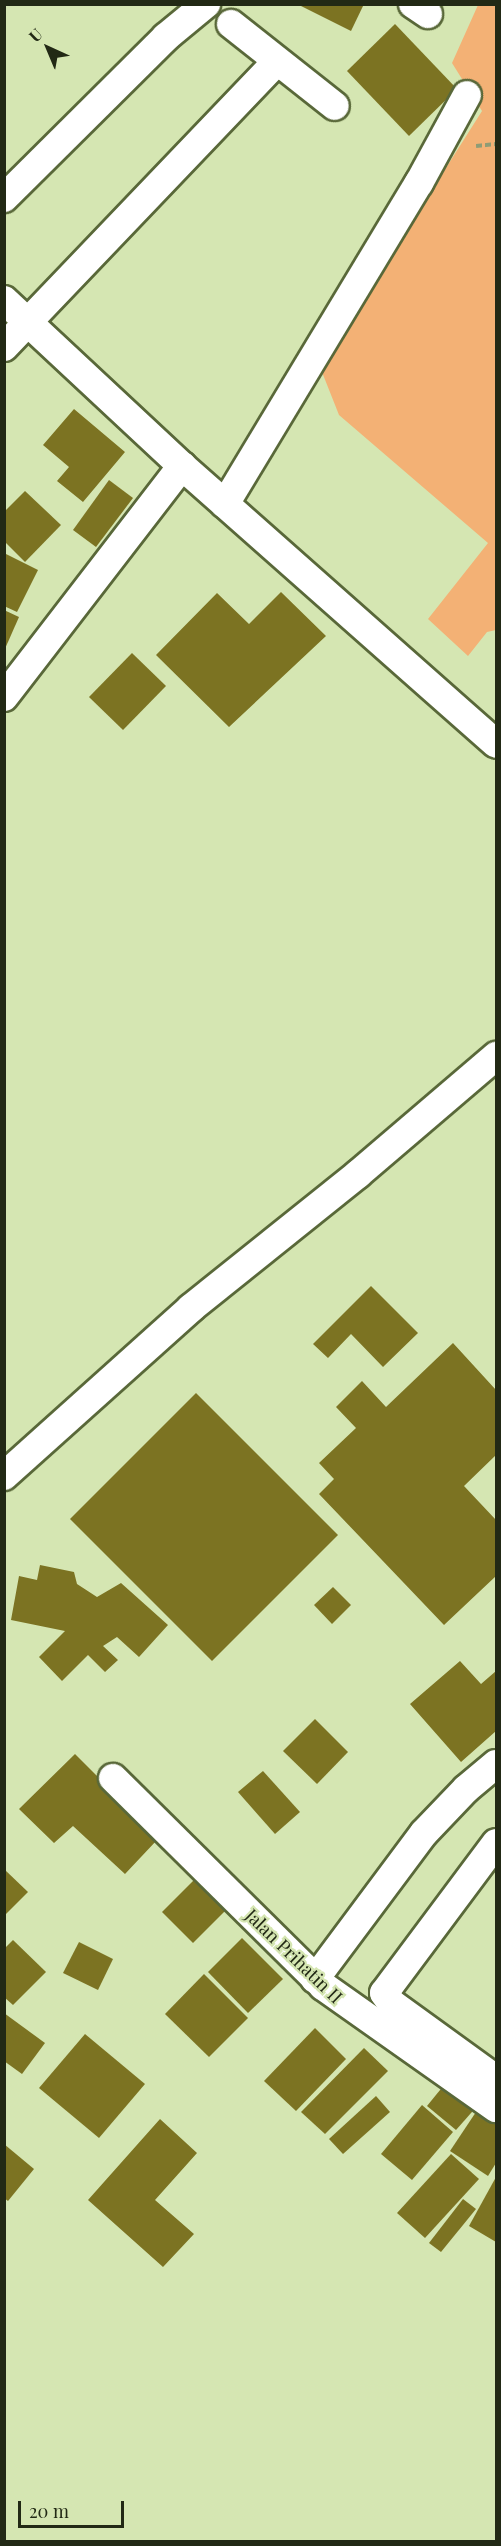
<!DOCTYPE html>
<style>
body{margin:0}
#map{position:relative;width:501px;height:2546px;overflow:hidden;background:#d5e6b2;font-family:"Playfair Display",serif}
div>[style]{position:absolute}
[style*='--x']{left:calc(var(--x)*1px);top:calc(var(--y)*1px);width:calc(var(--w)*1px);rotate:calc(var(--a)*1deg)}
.green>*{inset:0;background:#f3b175}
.building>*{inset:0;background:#7c7322}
.path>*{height:4px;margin-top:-2px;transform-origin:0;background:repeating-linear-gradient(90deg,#8f9c75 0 6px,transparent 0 9px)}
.roads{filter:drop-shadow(2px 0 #596839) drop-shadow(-2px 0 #596839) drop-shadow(0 2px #596839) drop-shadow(0 -2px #596839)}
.street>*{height:28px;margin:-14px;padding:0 14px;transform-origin:14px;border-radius:14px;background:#fff}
span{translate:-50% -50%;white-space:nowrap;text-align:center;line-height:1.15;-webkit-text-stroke:4.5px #d5e6b2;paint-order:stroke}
.street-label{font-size:18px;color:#222915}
.frame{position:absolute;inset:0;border:6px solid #222915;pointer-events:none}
.north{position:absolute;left:18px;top:18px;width:60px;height:60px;-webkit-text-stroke:4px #d5e6b2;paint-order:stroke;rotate:316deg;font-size:16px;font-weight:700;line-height:24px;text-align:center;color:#222915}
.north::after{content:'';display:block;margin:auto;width:21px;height:27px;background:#222915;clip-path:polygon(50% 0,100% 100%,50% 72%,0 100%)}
.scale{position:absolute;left:18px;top:2501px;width:106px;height:27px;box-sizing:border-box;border:3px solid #222915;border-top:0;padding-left:8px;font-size:18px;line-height:21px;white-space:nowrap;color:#222915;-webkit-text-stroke:4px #d5e6b2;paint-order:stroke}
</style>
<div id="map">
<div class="green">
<div style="clip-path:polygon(478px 5px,496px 5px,496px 630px,487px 632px,468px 656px,428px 619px,488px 543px,339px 415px,320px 367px,482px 111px,452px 63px)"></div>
</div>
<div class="building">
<div style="clip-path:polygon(297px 4px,364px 4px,351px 31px)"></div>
<div style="clip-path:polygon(395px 24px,457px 89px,409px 136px,347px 71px)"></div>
<div style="clip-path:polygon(74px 409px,125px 452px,83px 502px,57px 481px,69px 467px,43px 445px)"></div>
<div style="clip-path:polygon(109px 480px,133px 498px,96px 547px,73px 530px)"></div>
<div style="clip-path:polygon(25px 491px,61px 525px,25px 562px,4px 541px,4px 512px)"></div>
<div style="clip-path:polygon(4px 553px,38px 570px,17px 612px,4px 606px)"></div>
<div style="clip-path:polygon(281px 592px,326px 636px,229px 727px,156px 655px,217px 593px,249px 624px)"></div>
<div style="clip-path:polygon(4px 610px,19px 617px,4px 651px)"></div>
<div style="clip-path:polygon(132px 653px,166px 686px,123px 730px,89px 697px)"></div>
<div style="clip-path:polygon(371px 1286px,418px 1333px,383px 1367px,351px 1334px,328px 1358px,313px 1344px)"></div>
<div style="clip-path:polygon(453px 1343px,496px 1390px,496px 1455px,464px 1486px,496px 1520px,496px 1576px,444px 1625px,319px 1494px,334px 1479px,319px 1463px,356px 1428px,336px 1407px,362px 1381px,386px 1407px)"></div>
<div style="clip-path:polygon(196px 1393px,338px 1535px,212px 1661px,70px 1519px)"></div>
<div style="clip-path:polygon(40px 1565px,74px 1572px,77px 1584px,97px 1597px,121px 1583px,168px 1625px,139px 1657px,117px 1637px,103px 1646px,118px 1660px,105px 1672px,88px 1655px,62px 1681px,39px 1657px,65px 1631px,11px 1620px,19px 1576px,37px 1580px)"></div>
<div style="clip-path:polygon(333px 1587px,351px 1605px,332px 1624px,314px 1605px)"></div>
<div style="clip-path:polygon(460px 1661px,481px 1684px,496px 1671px,496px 1731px,461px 1762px,410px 1704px)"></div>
<div style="clip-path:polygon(315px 1719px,348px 1752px,317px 1784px,283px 1751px)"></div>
<div style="clip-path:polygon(75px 1754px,110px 1789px,105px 1791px,157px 1840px,125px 1874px,73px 1826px,54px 1843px,19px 1809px)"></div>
<div style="clip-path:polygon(263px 1771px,300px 1812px,275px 1834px,238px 1792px)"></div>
<div style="clip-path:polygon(4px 1869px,28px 1892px,4px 1916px)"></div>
<div style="clip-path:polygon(196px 1878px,227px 1909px,193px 1943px,162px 1912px)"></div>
<div style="clip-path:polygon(242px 1938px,283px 1979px,248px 2013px,208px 1972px)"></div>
<div style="clip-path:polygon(13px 1940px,46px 1972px,13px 2005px,4px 1997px,4px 1949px)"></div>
<div style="clip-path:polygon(79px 1942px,113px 1959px,98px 1990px,63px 1973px)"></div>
<div style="clip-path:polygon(204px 1974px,248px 2018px,209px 2057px,165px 2014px)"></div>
<div style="clip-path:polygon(4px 2013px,45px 2043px,22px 2074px,4px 2061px)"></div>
<div style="clip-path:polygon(315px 2028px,346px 2059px,296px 2111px,264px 2081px)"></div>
<div style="clip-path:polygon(85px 2034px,145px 2084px,99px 2138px,39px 2088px)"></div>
<div style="clip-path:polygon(364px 2048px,388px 2071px,325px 2134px,301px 2112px)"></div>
<div style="clip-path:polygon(449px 2079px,479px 2104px,456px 2130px,427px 2106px)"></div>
<div style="clip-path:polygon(376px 2096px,390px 2112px,343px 2154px,329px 2139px)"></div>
<div style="clip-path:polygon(422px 2105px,453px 2132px,412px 2180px,381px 2154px)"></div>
<div style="clip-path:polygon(480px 2106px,496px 2116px,496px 2163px,488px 2176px,450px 2151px)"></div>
<div style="clip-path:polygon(160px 2119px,197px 2153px,155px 2200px,194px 2234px,163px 2267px,88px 2200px)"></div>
<div style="clip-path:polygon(4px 2144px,34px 2169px,8px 2201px,4px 2198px)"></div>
<div style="clip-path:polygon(451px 2154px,479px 2179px,425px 2238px,397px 2213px)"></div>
<div style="clip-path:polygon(496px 2177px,496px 2242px,469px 2226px)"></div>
<div style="clip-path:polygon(463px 2199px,476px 2209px,441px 2252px,429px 2243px)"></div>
</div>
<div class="path">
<div style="--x:476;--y:146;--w:20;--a:-6"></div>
</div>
<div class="roads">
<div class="street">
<div style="--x:413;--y:4;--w:18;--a:34"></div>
<div style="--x:231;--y:24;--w:132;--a:38.3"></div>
<div style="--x:4;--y:198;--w:228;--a:-44.8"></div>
<div style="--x:166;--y:37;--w:52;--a:-39.5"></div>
<div style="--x:4;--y:300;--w:243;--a:43"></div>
<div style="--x:182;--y:466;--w:419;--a:41.5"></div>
<div style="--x:4;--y:347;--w:395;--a:-46.3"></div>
<div style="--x:225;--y:504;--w:375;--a:-58.9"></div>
<div style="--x:419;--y:183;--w:100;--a:-61.4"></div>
<div style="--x:4;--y:697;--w:292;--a:-52.4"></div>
<div style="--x:4;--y:1476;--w:251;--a:-41.9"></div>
<div style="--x:191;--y:1308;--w:214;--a:-38.7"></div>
<div style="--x:358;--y:1174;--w:182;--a:-40.5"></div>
<div style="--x:113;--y:1778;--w:296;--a:44.7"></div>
<div style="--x:323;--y:1986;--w:212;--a:35.2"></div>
<div style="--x:496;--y:1843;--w:187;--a:126.7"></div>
<div style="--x:384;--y:1993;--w:12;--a:55"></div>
<div style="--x:391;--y:2003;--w:130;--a:35.9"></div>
<div style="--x:315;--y:1979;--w:182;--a:-53.3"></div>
<div style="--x:424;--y:1833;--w:61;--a:-46.3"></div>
<div style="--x:466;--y:1789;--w:39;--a:-40"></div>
</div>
</div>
<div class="street-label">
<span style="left:294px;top:1956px;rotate:44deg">Jalan Prihatin II</span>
</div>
<div class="frame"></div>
<div class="north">U</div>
<div class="scale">20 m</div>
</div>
